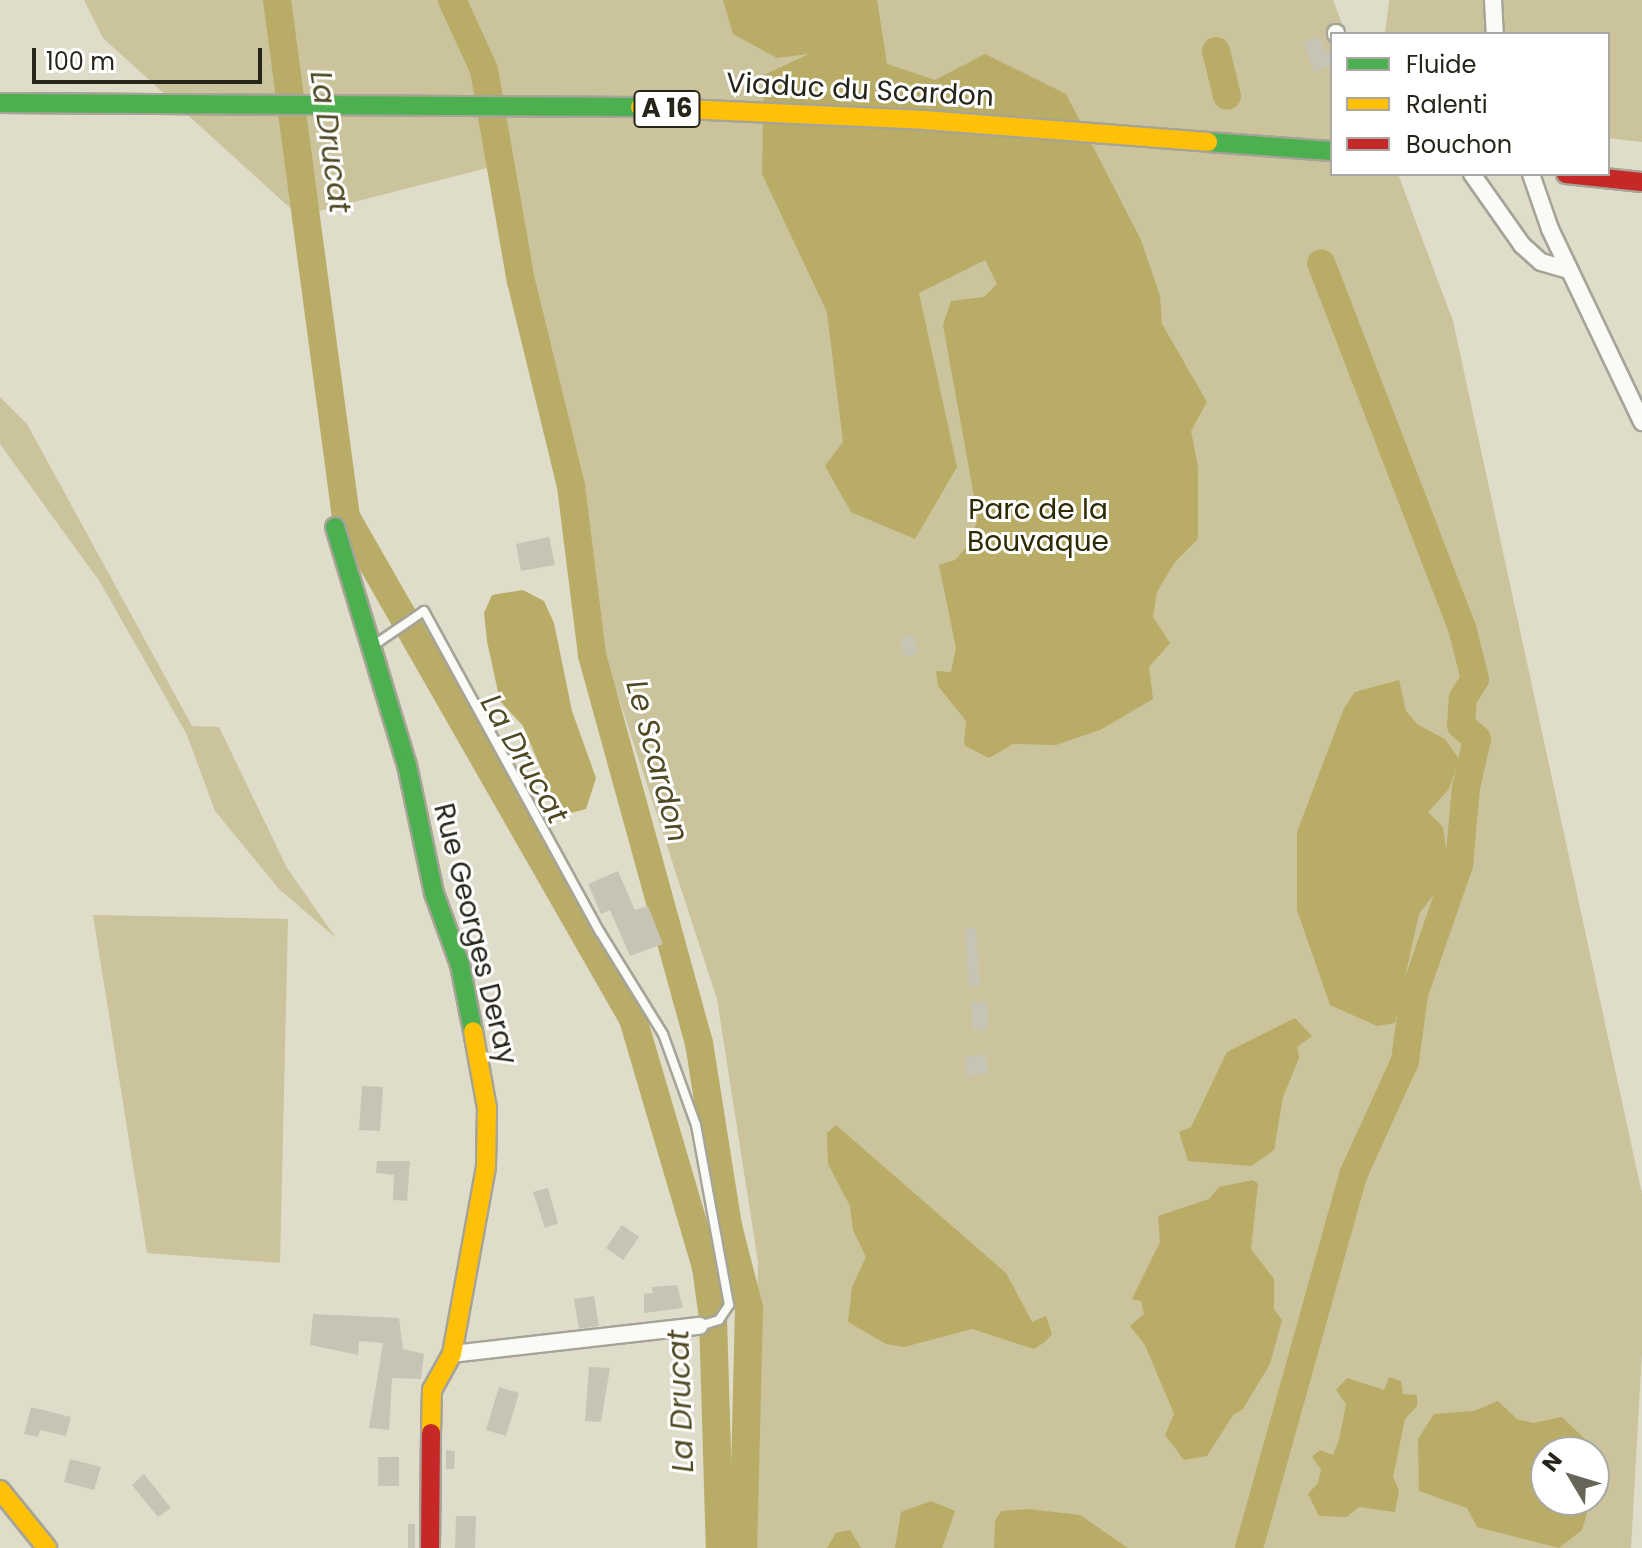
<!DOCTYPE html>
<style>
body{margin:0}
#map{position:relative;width:1642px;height:1548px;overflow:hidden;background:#dfdcca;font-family:Poppins,sans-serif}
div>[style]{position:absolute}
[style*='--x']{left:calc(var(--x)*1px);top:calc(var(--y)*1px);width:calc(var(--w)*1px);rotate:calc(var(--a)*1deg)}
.green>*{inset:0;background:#cac39c}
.water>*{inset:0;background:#b8ac67}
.river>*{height:28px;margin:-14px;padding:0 14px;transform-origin:14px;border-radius:14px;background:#b8ac67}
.building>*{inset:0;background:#c7c4b6}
.roads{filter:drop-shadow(2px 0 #a6a497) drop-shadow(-2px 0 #a6a497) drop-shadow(0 2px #a6a497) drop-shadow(0 -2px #a6a497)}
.lane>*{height:8px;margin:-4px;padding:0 4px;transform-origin:4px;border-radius:4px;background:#fafaf7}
.street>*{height:16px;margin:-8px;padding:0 8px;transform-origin:8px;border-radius:8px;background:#fafaf7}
.fast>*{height:18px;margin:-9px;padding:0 9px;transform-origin:9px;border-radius:9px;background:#4caf50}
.slow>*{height:18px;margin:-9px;padding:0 9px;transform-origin:9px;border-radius:9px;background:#ffc107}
.jam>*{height:18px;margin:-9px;padding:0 9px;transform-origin:9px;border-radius:9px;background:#c62828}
span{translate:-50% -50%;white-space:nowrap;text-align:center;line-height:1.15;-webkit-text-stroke:6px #fff;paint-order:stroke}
.shield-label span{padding:2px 6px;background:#fff;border:2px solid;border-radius:6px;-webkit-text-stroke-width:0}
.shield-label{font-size:26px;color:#272519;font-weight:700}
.street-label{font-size:28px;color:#272519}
.park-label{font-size:28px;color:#302a01}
.water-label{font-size:30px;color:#504923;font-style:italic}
.legend{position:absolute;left:1330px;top:32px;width:280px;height:144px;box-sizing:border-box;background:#fff;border:2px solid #a9a8a3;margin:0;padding:10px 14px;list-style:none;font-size:24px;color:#272519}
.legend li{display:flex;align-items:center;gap:16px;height:40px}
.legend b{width:40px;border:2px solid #a9a8a3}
.north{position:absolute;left:1530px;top:1436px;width:80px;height:80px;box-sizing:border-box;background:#fff;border:2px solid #a9a8a3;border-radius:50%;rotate:308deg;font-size:22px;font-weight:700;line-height:32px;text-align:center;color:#272519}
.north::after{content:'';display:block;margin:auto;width:28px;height:36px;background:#676557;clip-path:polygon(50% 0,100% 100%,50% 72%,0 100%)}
.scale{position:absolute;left:32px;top:48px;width:230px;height:36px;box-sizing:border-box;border:4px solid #272519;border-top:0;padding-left:10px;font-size:24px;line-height:28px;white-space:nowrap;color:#272519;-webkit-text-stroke:6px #fff;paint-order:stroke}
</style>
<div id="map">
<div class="green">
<div style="clip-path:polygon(evenodd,84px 0,1333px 0,1346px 34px,1332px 34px,1332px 174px,1398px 174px,1453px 321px,1642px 1194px,1642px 1351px,1631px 1548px,752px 1548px,758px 1262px,717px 999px,608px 665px,499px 165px,299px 216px,103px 38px,84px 0,1546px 1452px,1594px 1452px,1594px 1500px,1546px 1500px,1546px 1452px)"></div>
<div style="clip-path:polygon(1389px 0,1642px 0,1642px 142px,1608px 138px,1608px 34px,1385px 34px)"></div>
<div style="clip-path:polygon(0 397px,27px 424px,192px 726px,219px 727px,287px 868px,336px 938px,279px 889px,215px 811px,187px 735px,100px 582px,0 444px)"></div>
<div style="clip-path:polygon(93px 915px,288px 919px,280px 1263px,147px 1253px)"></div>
</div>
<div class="water">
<div style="clip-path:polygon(723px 0,877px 0,887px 64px,935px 80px,985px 54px,1066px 94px,1141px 240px,1160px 296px,1162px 324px,1207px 402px,1191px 431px,1198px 467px,1198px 539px,1175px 562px,1157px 592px,1153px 617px,1170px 643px,1149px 667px,1153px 699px,1100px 730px,1056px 745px,1013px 744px,989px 758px,964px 745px,966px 721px,938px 686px,936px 671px,951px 672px,956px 648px,939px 565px,955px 560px,969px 544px,978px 518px,943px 325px,951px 301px,984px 297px,997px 284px,985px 260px,919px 293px,957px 467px,915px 539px,851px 512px,825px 466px,843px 442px,827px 312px,762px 174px,764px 75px,809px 54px,777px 58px,733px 34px)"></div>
<div style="clip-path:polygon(523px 590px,544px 601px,554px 623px,572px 711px,596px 778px,586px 809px,567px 814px,556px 804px,523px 726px,500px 701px,487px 641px,484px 613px,492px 595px)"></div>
<div style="clip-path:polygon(1399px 680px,1406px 711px,1418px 725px,1445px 739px,1459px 759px,1449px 789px,1428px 812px,1443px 827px,1447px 855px,1437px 890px,1419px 914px,1395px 1023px,1377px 1026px,1330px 1005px,1297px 910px,1297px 832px,1344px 708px,1355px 692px)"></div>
<div style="clip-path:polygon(1295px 1018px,1312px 1036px,1297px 1047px,1299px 1058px,1283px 1097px,1274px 1150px,1251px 1166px,1188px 1161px,1179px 1132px,1191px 1127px,1227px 1052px)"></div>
<div style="clip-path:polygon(836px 1125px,1006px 1273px,1032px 1322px,1046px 1316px,1052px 1334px,1045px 1342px,1034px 1349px,972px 1329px,904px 1347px,886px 1344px,848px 1322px,852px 1287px,866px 1257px,853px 1230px,850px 1206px,828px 1164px,827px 1133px)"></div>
<div style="clip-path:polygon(1253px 1180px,1258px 1184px,1251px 1249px,1274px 1279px,1274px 1309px,1282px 1320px,1270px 1364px,1243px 1409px,1233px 1415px,1207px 1456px,1184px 1460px,1165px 1435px,1174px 1414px,1145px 1345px,1130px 1326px,1144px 1314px,1141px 1301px,1132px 1299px,1160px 1242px,1158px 1216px,1209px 1199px,1219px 1187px)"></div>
<div style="clip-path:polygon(1389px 1377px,1401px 1381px,1403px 1394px,1417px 1395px,1417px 1406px,1405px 1419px,1393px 1477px,1399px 1490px,1395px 1512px,1359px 1507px,1347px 1517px,1319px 1516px,1308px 1494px,1318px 1483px,1321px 1469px,1312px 1457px,1320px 1450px,1333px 1455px,1339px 1440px,1346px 1404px,1336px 1390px,1347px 1378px,1384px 1390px)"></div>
<div style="clip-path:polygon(1498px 1401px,1517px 1419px,1533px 1423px,1562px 1417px,1592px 1446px,1592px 1452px,1546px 1452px,1546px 1500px,1591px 1500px,1582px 1530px,1559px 1548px,1477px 1527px,1467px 1508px,1419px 1491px,1418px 1439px,1434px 1414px,1474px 1411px)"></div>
<div style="clip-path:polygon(931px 1501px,955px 1511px,942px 1548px,895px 1548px,901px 1512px)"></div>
<div style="clip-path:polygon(1028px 1509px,1080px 1515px,1128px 1548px,994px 1548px,995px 1521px,1001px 1511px)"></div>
<div style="clip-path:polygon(850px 1530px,861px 1548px,827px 1548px,836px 1533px)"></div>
</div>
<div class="river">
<div style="--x:277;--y:0;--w:522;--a:82.4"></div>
<div style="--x:346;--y:517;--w:578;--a:60.24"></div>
<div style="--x:633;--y:1019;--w:259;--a:73.6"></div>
<div style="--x:706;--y:1267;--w:51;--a:82.2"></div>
<div style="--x:713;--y:1318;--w:230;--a:88.3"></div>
<div style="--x:452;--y:0;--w:77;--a:65.4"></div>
<div style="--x:484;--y:70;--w:214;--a:80.1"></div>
<div style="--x:521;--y:281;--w:211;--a:76.3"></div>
<div style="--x:571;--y:486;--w:170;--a:82.9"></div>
<div style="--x:592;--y:655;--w:402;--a:74.6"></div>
<div style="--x:699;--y:1043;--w:185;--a:81"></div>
<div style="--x:728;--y:1226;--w:85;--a:75.6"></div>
<div style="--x:749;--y:1308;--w:240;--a:91.4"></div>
<div style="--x:1216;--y:51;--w:46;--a:76.3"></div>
<div style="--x:1249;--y:1548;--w:387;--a:-74.4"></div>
<div style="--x:1353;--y:1175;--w:125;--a:-65.5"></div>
<div style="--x:1405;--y:1061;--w:68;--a:-82.3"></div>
<div style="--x:1414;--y:994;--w:137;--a:-70.8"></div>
<div style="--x:1459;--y:865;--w:78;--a:-84.9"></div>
<div style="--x:1466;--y:787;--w:49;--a:-77.1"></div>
<div style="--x:1477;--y:739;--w:21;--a:-139"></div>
<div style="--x:1461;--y:725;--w:27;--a:-86"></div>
<div style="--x:1463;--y:698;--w:22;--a:-58"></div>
<div style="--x:1475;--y:679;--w:53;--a:-104.3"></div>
<div style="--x:1462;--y:628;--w:391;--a:-111.1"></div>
</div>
<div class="building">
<div style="clip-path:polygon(1318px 36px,1326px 52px,1332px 50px,1332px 65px,1314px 72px,1303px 42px)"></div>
<div style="clip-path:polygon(549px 537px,555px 565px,521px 571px,516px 544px)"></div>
<div style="clip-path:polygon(913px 635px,918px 653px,905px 657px,900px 639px)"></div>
<div style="clip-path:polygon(618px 871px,635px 910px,648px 906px,663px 944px,630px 956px,610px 910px,601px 914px,588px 884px)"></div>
<div style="clip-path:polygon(976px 928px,980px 986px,969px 987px,965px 929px)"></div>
<div style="clip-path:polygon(971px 1002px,987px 1002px,988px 1030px,973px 1031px)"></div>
<div style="clip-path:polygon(986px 1054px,989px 1073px,967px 1076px,965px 1057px)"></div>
<div style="clip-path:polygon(362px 1086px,383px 1087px,380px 1131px,359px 1130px)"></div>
<div style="clip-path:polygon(377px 1161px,410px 1161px,407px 1201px,393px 1200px,394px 1175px,376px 1173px)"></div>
<div style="clip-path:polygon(548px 1188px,558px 1223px,545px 1228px,533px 1192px)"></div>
<div style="clip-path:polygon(622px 1225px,639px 1237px,623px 1260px,606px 1248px)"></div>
<div style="clip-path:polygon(677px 1285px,683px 1308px,644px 1313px,644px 1294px,653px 1293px,652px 1287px)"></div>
<div style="clip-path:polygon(594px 1296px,599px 1326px,579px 1329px,574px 1299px)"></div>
<div style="clip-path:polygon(313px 1314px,399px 1318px,403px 1349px,424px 1354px,421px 1379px,392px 1378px,389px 1430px,369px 1428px,383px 1343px,359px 1341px,358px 1355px,310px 1345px)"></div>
<div style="clip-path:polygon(589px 1367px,610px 1368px,601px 1422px,585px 1421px)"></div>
<div style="clip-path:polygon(499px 1387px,519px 1393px,506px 1436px,486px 1430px)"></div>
<div style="clip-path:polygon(31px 1407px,71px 1417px,66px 1436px,40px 1430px,38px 1437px,24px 1434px)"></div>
<div style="clip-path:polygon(446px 1450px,455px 1451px,454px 1469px,446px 1469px)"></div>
<div style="clip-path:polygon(378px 1457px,399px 1457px,399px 1486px,378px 1486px)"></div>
<div style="clip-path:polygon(70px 1459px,101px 1467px,94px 1490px,64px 1482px)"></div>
<div style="clip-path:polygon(144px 1474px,171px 1508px,158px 1517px,132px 1485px)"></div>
<div style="clip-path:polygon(456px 1516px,476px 1516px,475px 1548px,455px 1548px)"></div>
<div style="clip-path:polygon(408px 1524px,415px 1524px,415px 1548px,408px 1548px)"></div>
</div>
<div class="roads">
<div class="lane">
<div style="--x:374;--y:645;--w:60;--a:-34.2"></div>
<div style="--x:424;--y:611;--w:366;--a:61.3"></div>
<div style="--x:600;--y:932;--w:120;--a:58.3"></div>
<div style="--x:663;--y:1034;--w:97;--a:70.1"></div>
<div style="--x:696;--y:1125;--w:183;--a:79.6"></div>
<div style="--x:729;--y:1305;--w:18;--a:124"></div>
<div style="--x:719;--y:1320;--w:21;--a:163"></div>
</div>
<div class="street">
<div style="--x:1493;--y:0;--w:34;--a:87"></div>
<div style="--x:1336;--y:33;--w:1;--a:90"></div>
<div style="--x:1472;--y:174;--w:87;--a:54.8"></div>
<div style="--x:1522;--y:245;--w:25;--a:42"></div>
<div style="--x:1541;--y:262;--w:29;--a:16"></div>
<div style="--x:1531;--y:174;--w:58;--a:70.9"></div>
<div style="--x:1550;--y:229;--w:214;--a:64.5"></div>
<div style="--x:452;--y:1354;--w:249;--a:-6.5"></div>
</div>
<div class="fast">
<div style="--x:0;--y:103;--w:640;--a:0.36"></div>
<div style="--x:1208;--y:142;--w:124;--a:4.2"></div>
<div style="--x:335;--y:527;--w:249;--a:73.2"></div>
<div style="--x:407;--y:765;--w:131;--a:78.1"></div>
<div style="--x:434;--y:893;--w:77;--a:70.1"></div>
<div style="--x:460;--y:965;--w:67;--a:78.9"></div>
</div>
<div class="slow">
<div style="--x:640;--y:107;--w:284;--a:2.6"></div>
<div style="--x:924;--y:120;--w:285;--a:4.4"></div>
<div style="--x:431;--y:1433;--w:43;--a:-88.7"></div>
<div style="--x:432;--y:1390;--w:41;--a:-60.9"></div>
<div style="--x:452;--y:1354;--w:191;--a:-79.7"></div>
<div style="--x:486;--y:1166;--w:58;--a:-89"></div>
<div style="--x:487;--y:1108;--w:78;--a:-100.3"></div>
<div style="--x:0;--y:1490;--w:75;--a:51"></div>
</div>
<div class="jam">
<div style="--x:1566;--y:174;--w:76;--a:6"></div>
<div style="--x:430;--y:1548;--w:115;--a:-89.5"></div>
</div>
</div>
<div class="shield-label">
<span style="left:667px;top:109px">A 16</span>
</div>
<div class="street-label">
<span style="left:860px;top:90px;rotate:3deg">Viaduc du Scardon</span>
<span style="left:475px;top:934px;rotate:76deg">Rue Georges Deray</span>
</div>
<div class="park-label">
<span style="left:1038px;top:526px">Parc de la<br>Bouvaque</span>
</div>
<div class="water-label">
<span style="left:330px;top:142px;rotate:82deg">La Drucat</span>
<span style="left:524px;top:759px;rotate:60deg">La Drucat</span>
<span style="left:657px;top:761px;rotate:75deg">Le Scardon</span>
<span style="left:681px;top:1401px;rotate:-92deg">La Drucat</span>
</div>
<ul class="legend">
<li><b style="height:10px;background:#4caf50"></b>Fluide</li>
<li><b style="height:10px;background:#ffc107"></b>Ralenti</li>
<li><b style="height:10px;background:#c62828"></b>Bouchon</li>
</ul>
<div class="north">N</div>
<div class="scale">100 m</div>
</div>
